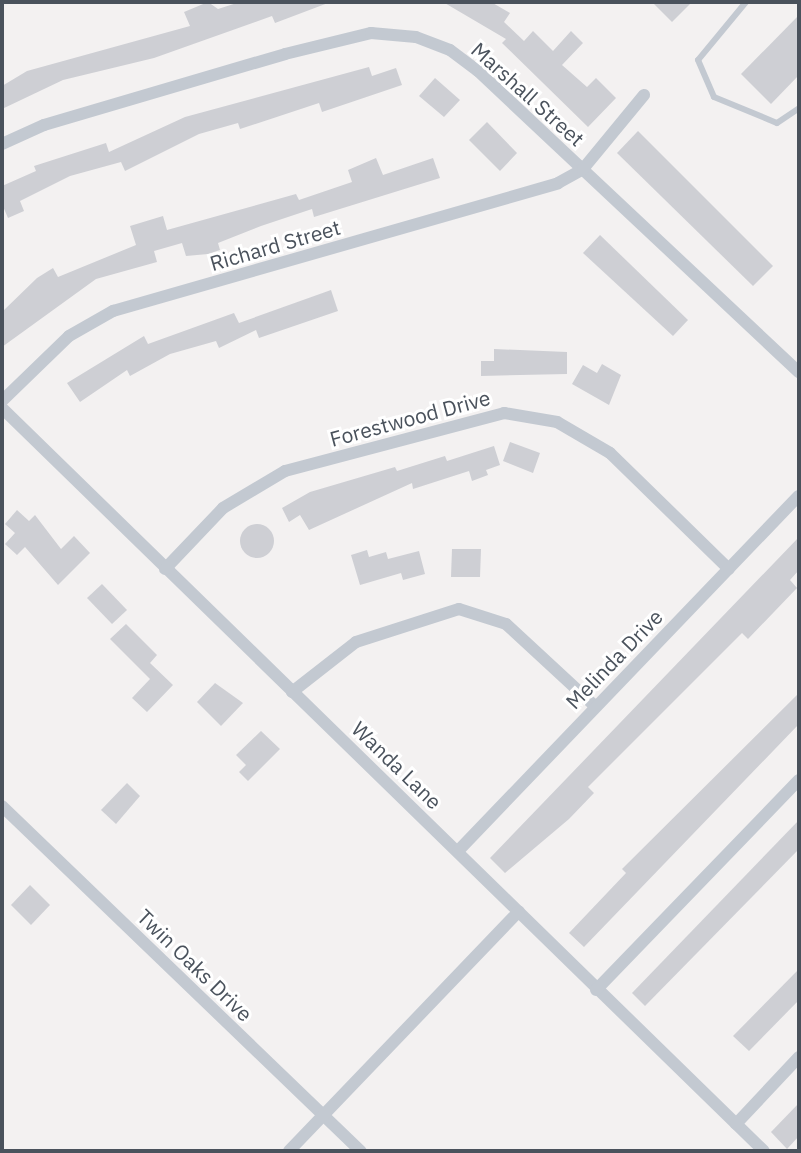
<!DOCTYPE html>
<style>
body{margin:0}
#map{position:relative;width:801px;height:1153px;overflow:hidden;background:#f3f1f1;font-family:"IBM Plex Sans",sans-serif}
div>[style]{position:absolute}
[style*='--x']{left:calc(var(--x)*1px);top:calc(var(--y)*1px);width:calc(var(--w)*1px);rotate:calc(var(--a)*1deg)}
.building>*{inset:0;background:#cecfd4}
.round{border-radius:50%}
.lane>*{height:6px;margin:-3px;padding:0 3px;transform-origin:3px;border-radius:3px;background:#c3c9d1}
.street>*{height:12px;margin:-6px;padding:0 6px;transform-origin:6px;border-radius:6px;background:#c3c9d1}
span{translate:-50% -50%;white-space:nowrap;text-align:center;line-height:1.15;-webkit-text-stroke:6px #fff;paint-order:stroke}
.street-label{font-size:21px;color:#4a525c}
.frame{position:absolute;inset:0;border:4px solid #4a525c;pointer-events:none}
</style>
<div id="map">
<div class="building">
<div style="clip-path:polygon(208px 2px,218px 9px,240px 2px,328px 3px,275px 23px,272px 16px,154px 58px,63px 80px,2px 109px,2px 86px,27px 71px,190px 26px,184px 12px)"></div>
<div style="clip-path:polygon(443px 2px,491px 2px,510px 13px,504px 22px,524px 41px,533px 31px,553px 51px,571px 31px,583px 43px,562px 65px,587px 87px,596px 78px,616px 98px,588px 127px,502px 43px,506px 39px)"></div>
<div style="clip-path:polygon(652px 2px,692px 2px,672px 22px)"></div>
<div style="clip-path:polygon(799px 15px,799px 75px,771px 104px,741px 74px)"></div>
<div style="clip-path:polygon(369px 67px,372px 76px,396px 68px,402px 85px,322px 112px,319px 103px,240px 129px,238px 123px,199px 134px,125px 171px,121px 162px,70px 176px,20px 201px,24px 211px,8px 218px,2px 204px,2px 186px,36px 171px,34px 166px,106px 143px,109px 152px,185px 117px)"></div>
<div style="clip-path:polygon(435px 78px,460px 100px,444px 117px,419px 96px)"></div>
<div style="clip-path:polygon(487px 122px,517px 153px,500px 171px,469px 140px)"></div>
<div style="clip-path:polygon(638px 131px,773px 266px,753px 286px,617px 153px)"></div>
<div style="clip-path:polygon(376px 158px,383px 175px,433px 158px,440px 178px,314px 217px,312px 209px,261px 226px,218px 243px,220px 250px,208px 254px,186px 256px,182px 243px,154px 251px,157px 262px,96px 279px,2px 347px,2px 312px,37px 278px,53px 268px,58px 277px,136px 245px,130px 226px,163px 216px,167px 230px,296px 194px,299px 200px,352px 182px,348px 170px)"></div>
<div style="clip-path:polygon(600px 235px,688px 320px,673px 336px,583px 253px)"></div>
<div style="clip-path:polygon(331px 290px,338px 311px,259px 338px,256px 330px,219px 348px,216px 341px,170px 354px,130px 376px,127px 370px,80px 402px,67px 383px,144px 336px,148px 344px,234px 313px,239px 323px)"></div>
<div style="clip-path:polygon(494px 349px,567px 352px,567px 374px,481px 376px,481px 361px,494px 361px)"></div>
<div style="clip-path:polygon(602px 364px,621px 375px,609px 405px,572px 384px,583px 365px,597px 373px)"></div>
<div style="clip-path:polygon(510px 442px,540px 453px,533px 473px,503px 461px)"></div>
<div style="clip-path:polygon(494px 446px,500px 465px,486px 470px,488px 475px,472px 481px,469px 471px,413px 489px,412px 483px,309px 530px,300px 515px,289px 522px,282px 508px,310px 492px,395px 467px,397px 471px,445px 456px,447px 461px)"></div>
<div style="clip-path:polygon(17px 510px,29px 521px,35px 515px,61px 549px,74px 536px,90px 553px,58px 585px,25px 547px,17px 555px,5px 544px,15px 533px,5px 524px)"></div>
<div class="round" style="left:240px;top:524px;width:34px;height:34px"></div>
<div style="clip-path:polygon(799px 537px,799px 570px,790px 580px,797px 588px,748px 639px,742px 633px,588px 787px,594px 793px,569px 819px,505px 873px,490px 858px)"></div>
<div style="clip-path:polygon(452px 549px,481px 549px,480px 577px,451px 577px)"></div>
<div style="clip-path:polygon(367px 550px,369px 557px,386px 552px,388px 559px,419px 551px,425px 574px,403px 580px,401px 573px,360px 585px,351px 555px)"></div>
<div style="clip-path:polygon(102px 584px,127px 610px,112px 624px,87px 598px)"></div>
<div style="clip-path:polygon(126px 624px,157px 655px,150px 663px,173px 685px,147px 712px,132px 698px,150px 679px,110px 639px)"></div>
<div style="clip-path:polygon(215px 683px,243px 703px,221px 726px,197px 702px)"></div>
<div style="clip-path:polygon(799px 693px,799px 724px,584px 947px,569px 933px,626px 873px,622px 869px)"></div>
<div style="clip-path:polygon(261px 731px,280px 749px,248px 781px,239px 772px,246px 765px,236px 755px)"></div>
<div style="clip-path:polygon(127px 783px,140px 796px,116px 824px,101px 810px)"></div>
<div style="clip-path:polygon(799px 820px,799px 849px,645px 1006px,632px 993px)"></div>
<div style="clip-path:polygon(30px 885px,50px 905px,31px 925px,11px 905px)"></div>
<div style="clip-path:polygon(799px 969px,799px 1000px,749px 1051px,733px 1036px)"></div>
<div style="clip-path:polygon(799px 1103px,799px 1136px,787px 1149px,771px 1132px)"></div>
</div>
<div class="lane">
<div style="--x:746;--y:2;--w:75;--a:129.6"></div>
<div style="--x:698;--y:60;--w:40;--a:66.6"></div>
<div style="--x:714;--y:97;--w:68;--a:22.4"></div>
<div style="--x:777;--y:123;--w:27;--a:-34"></div>
</div>
<div class="street">
<div style="--x:2;--y:144;--w:46;--a:-24.3"></div>
<div style="--x:44;--y:125;--w:251;--a:-16.4"></div>
<div style="--x:285;--y:54;--w:89;--a:-13.7"></div>
<div style="--x:371;--y:33;--w:45;--a:5.1"></div>
<div style="--x:416;--y:37;--w:36;--a:21"></div>
<div style="--x:450;--y:50;--w:35;--a:37"></div>
<div style="--x:478;--y:71;--w:440;--a:43.2"></div>
<div style="--x:2;--y:401;--w:93;--a:-44.1"></div>
<div style="--x:69;--y:336;--w:51;--a:-29.6"></div>
<div style="--x:113;--y:311;--w:463;--a:-16"></div>
<div style="--x:558;--y:183;--w:29;--a:-29"></div>
<div style="--x:583;--y:169;--w:96;--a:-50.5"></div>
<div style="--x:2;--y:408;--w:1064;--a:44.28"></div>
<div style="--x:165;--y:569;--w:84;--a:-46.4"></div>
<div style="--x:223;--y:508;--w:72;--a:-30.8"></div>
<div style="--x:285;--y:471;--w:227;--a:-14.8"></div>
<div style="--x:504;--y:413;--w:54;--a:9.6"></div>
<div style="--x:557;--y:422;--w:61;--a:30.3"></div>
<div style="--x:610;--y:453;--w:166;--a:44.3"></div>
<div style="--x:292;--y:692;--w:81;--a:-38"></div>
<div style="--x:356;--y:642;--w:108;--a:-17.8"></div>
<div style="--x:459;--y:609;--w:49;--a:17.7"></div>
<div style="--x:506;--y:624;--w:121;--a:42.7"></div>
<div style="--x:2;--y:806;--w:498;--a:43.9"></div>
<div style="--x:458;--y:851;--w:492;--a:-46.2"></div>
<div style="--x:596;--y:990;--w:292;--a:-46"></div>
<div style="--x:736;--y:1124;--w:92;--a:-46.8"></div>
<div style="--x:289;--y:1151;--w:332;--a:-46.2"></div>
</div>
<div class="street-label">
<span style="left:528px;top:94px;rotate:42deg">Marshall Street</span>
<span style="left:275px;top:245px;rotate:-16deg">Richard Street</span>
<span style="left:410px;top:418px;rotate:-15deg">Forestwood Drive</span>
<span style="left:614px;top:659px;rotate:-46deg">Melinda Drive</span>
<span style="left:397px;top:765px;rotate:44deg">Wanda Lane</span>
<span style="left:195px;top:965px;rotate:44deg">Twin Oaks Drive</span>
</div>
<div class="frame"></div>
</div>
